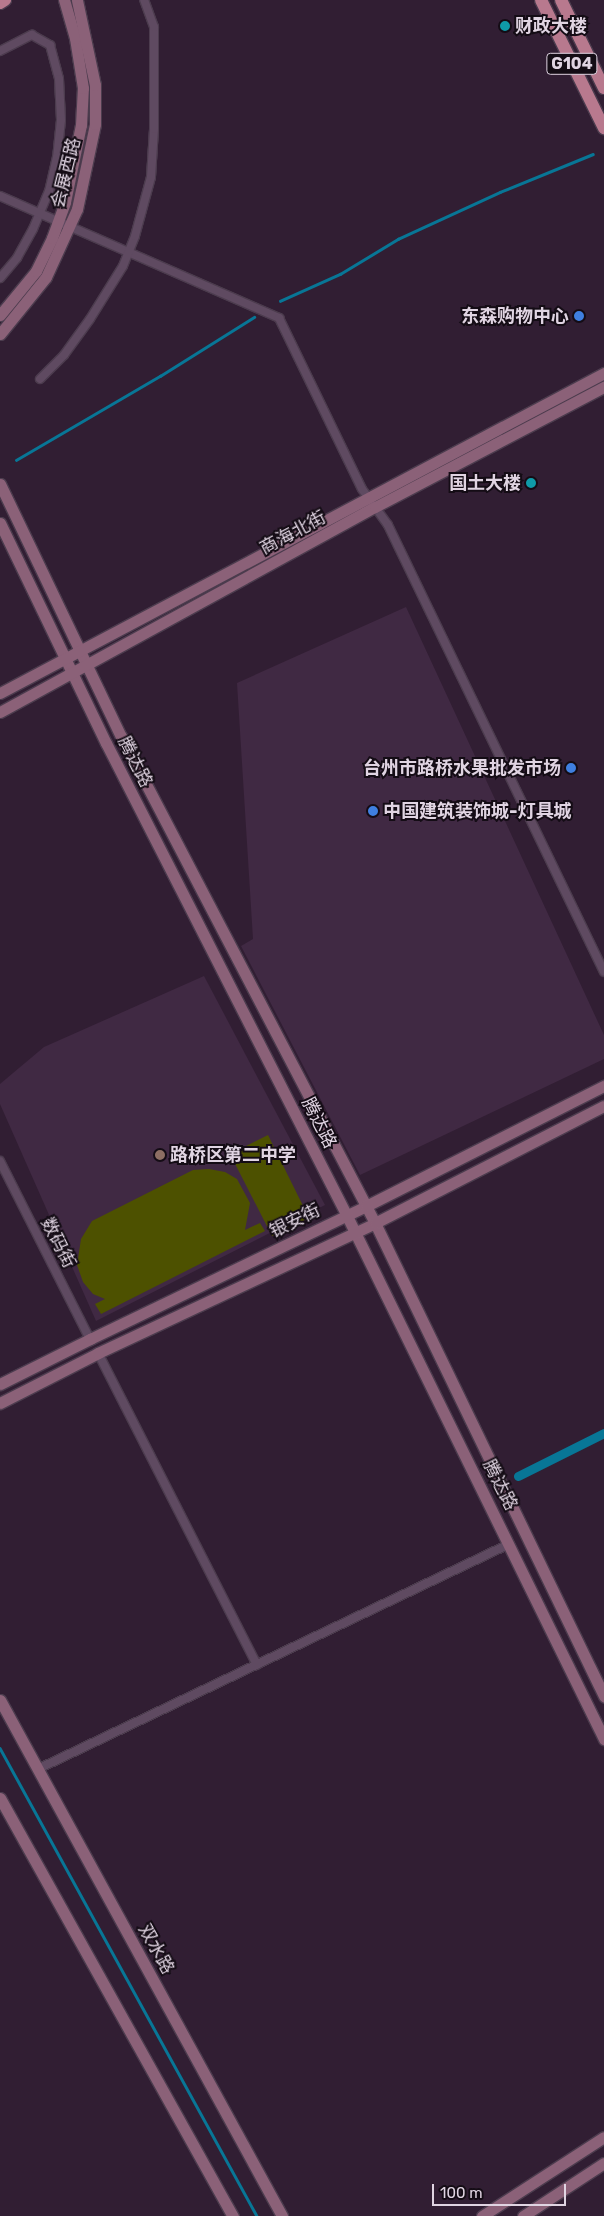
<!DOCTYPE html>
<meta charset="utf-8">
<style>
body{margin:0}
#map{position:relative;width:604px;height:2216px;overflow:hidden;background:#311e33;font-family:Rubik,"Noto Sans SC",sans-serif}
div>[style]{position:absolute}
[style*='--x']{left:calc(var(--x)*1px);top:calc(var(--y)*1px);width:calc(var(--w)*1px);rotate:calc(var(--a)*1deg)}
.built>*{inset:0;background:#402943}
.green>*{inset:0;background:#4d5100}
.stream>*{height:2.5px;margin:-1.25px;padding:0 1.25px;transform-origin:1.25px;border-radius:1.25px;background:#087696}
.canal>*{height:9px;margin:-4.5px;padding:0 4.5px;transform-origin:4.5px;border-radius:4.5px;background:#087696}
.roads{filter:drop-shadow(1px 0 #4c3c4e) drop-shadow(-1px 0 #4c3c4e) drop-shadow(0 1px #4c3c4e) drop-shadow(0 -1px #4c3c4e)}
.minor>*{height:8px;margin:-4px;padding:0 4px;transform-origin:4px;border-radius:4px;background:#5f4a61}
.secondary>*{height:11px;margin:-5.5px;padding:0 5.5px;transform-origin:5.5px;border-radius:5.5px;background:#8b6178}
.primary>*{height:12px;margin:-6px;padding:0 6px;transform-origin:6px;border-radius:6px;background:#b8798e}
.dots>*{width:14px;height:14px;translate:-50% -50%;box-sizing:border-box;border:2px solid #140c15;border-radius:50%}
span{translate:-50% -50%;white-space:nowrap;text-align:center;line-height:1.15;-webkit-text-stroke:4px #140c15;paint-order:stroke}
.shield-label span{padding:1px 4px;background:#140c15;border:1px solid;border-radius:4px;-webkit-text-stroke-width:0}
.shield-label{font-size:16px;color:#e0d4e2;font-weight:700}
.poi-label{font-size:18px;color:#e0d4e2;font-weight:700}
.left{translate:0 -50%;text-align:left}
.right{translate:-100% -50%;text-align:right}
.street-label{font-size:18px;color:#e0d4e2}
.scale{position:absolute;left:432px;top:2184px;width:134px;height:22px;box-sizing:border-box;border:2px solid #e0d4e2;border-top:0;padding-left:6px;font-size:15px;line-height:18px;white-space:nowrap;color:#e0d4e2;-webkit-text-stroke:4px #140c15;paint-order:stroke}
</style>
<div id="map">
<div class="built">
<div style="clip-path:polygon(406px 607px,604px 1035px,604px 1059px,360px 1175px,241px 946px,253px 939px,237px 683px)"></div>
<div style="clip-path:polygon(204px 976px,325px 1205px,96px 1321px,0 1104px,0 1084px,44px 1047px)"></div>
</div>
<div class="green">
<div style="clip-path:polygon(268px 1135px,309px 1218px,272px 1236px,230px 1154px)"></div>
<div style="clip-path:polygon(209px 1169px,225px 1172px,237px 1179px,250px 1203px,245px 1230px,260px 1223px,265px 1231px,101px 1314px,95px 1304px,105px 1299px,93px 1294px,83px 1282px,77px 1265px,81px 1239px,92px 1221px,193px 1170px)"></div>
</div>
<div class="stream">
<div style="--x:280;--y:301;--w:66;--a:-24.2"></div>
<div style="--x:340;--y:274;--w:68;--a:-31.1"></div>
<div style="--x:398;--y:239;--w:112;--a:-24.7"></div>
<div style="--x:500;--y:192;--w:100;--a:-22.2"></div>
<div style="--x:16;--y:460;--w:167;--a:-30.3"></div>
<div style="--x:160;--y:376;--w:111;--a:-32.1"></div>
<div style="--x:0;--y:1748;--w:534;--a:61.23"></div>
</div>
<div class="canal">
<div style="--x:518;--y:1476;--w:96;--a:-26.6"></div>
</div>
<div class="roads">
<div class="minor">
<div style="--x:0;--y:51;--w:36;--a:-27"></div>
<div style="--x:32;--y:35;--w:21;--a:29"></div>
<div style="--x:50;--y:45;--w:35;--a:75"></div>
<div style="--x:59;--y:79;--w:41;--a:87.2"></div>
<div style="--x:61;--y:120;--w:37;--a:96"></div>
<div style="--x:57;--y:157;--w:35;--a:103"></div>
<div style="--x:49;--y:191;--w:41;--a:112.8"></div>
<div style="--x:33;--y:229;--w:33;--a:119"></div>
<div style="--x:17;--y:258;--w:26;--a:130"></div>
<div style="--x:0;--y:196;--w:305;--a:23.6"></div>
<div style="--x:279;--y:318;--w:190;--a:64.1"></div>
<div style="--x:362;--y:489;--w:44;--a:54.2"></div>
<div style="--x:388;--y:525;--w:496;--a:64.2"></div>
<div style="--x:40;--y:379;--w:34;--a:-45"></div>
<div style="--x:64;--y:355;--w:44;--a:-54.2"></div>
<div style="--x:90;--y:319;--w:62;--a:-58.1"></div>
<div style="--x:123;--y:266;--w:32;--a:-68"></div>
<div style="--x:135;--y:236;--w:61;--a:-74.8"></div>
<div style="--x:151;--y:177;--w:48;--a:-86.4"></div>
<div style="--x:154;--y:129;--w:102;--a:-90"></div>
<div style="--x:154;--y:27;--w:29;--a:-110"></div>
<div style="--x:0;--y:1161;--w:199;--a:63.2"></div>
<div style="--x:98;--y:1353;--w:350;--a:63"></div>
<div style="--x:38;--y:1769;--w:522;--a:-25.53"></div>
</div>
<div class="secondary">
<div style="--x:0;--y:315;--w:57;--a:-50.7"></div>
<div style="--x:36;--y:271;--w:37;--a:-64"></div>
<div style="--x:52;--y:238;--w:38;--a:-70"></div>
<div style="--x:65;--y:202;--w:79;--a:-78.3"></div>
<div style="--x:81;--y:125;--w:37;--a:-87"></div>
<div style="--x:83;--y:88;--w:51;--a:-99.1"></div>
<div style="--x:75;--y:38;--w:40;--a:-106"></div>
<div style="--x:0;--y:334;--w:73;--a:-51.1"></div>
<div style="--x:46;--y:277;--w:75;--a:-65.5"></div>
<div style="--x:77;--y:209;--w:87;--a:-78"></div>
<div style="--x:95;--y:124;--w:39;--a:-90"></div>
<div style="--x:95;--y:85;--w:87;--a:-102"></div>
<div style="--x:0;--y:484;--w:280;--a:64.4"></div>
<div style="--x:121;--y:736;--w:549;--a:62.46"></div>
<div style="--x:375;--y:1223;--w:526;--a:64.17"></div>
<div style="--x:0;--y:523;--w:244;--a:64.3"></div>
<div style="--x:106;--y:743;--w:531;--a:63"></div>
<div style="--x:347;--y:1216;--w:583;--a:63.83"></div>
<div style="--x:0;--y:693;--w:684;--a:-27.91"></div>
<div style="--x:0;--y:712;--w:427;--a:-28.7"></div>
<div style="--x:375;--y:507;--w:259;--a:-27.7"></div>
<div style="--x:0;--y:1384;--w:101;--a:-26.6"></div>
<div style="--x:90;--y:1339;--w:306;--a:-25.7"></div>
<div style="--x:366;--y:1206;--w:267;--a:-26.8"></div>
<div style="--x:0;--y:1403;--w:110;--a:-27"></div>
<div style="--x:98;--y:1353;--w:306;--a:-25.1"></div>
<div style="--x:375;--y:1223;--w:257;--a:-27.1"></div>
<div style="--x:0;--y:1700;--w:588;--a:61.34"></div>
<div style="--x:0;--y:1798;--w:479;--a:60.9"></div>
<div style="--x:482;--y:2216;--w:145;--a:-32.9"></div>
<div style="--x:523;--y:2216;--w:97;--a:-33.2"></div>
</div>
<div class="primary">
<div style="--x:541;--y:0;--w:143;--a:63.8"></div>
<div style="--x:561;--y:0;--w:98;--a:64"></div>
<div style="--x:0;--y:3;--w:6;--a:-31"></div>
</div>
</div>
<div class="dots">
<div style="left:505px;top:26px;background:#0f9aa8"></div>
<div style="left:579px;top:316px;background:#3f7fe0"></div>
<div style="left:531px;top:483px;background:#0f9aa8"></div>
<div style="left:571px;top:768px;background:#3f7fe0"></div>
<div style="left:373px;top:811px;background:#3f7fe0"></div>
<div style="left:160px;top:1155px;background:#8d6e63"></div>
</div>
<div class="shield-label">
<span style="left:572px;top:64px">G104</span>
</div>
<div class="poi-label">
<span class="left" style="left:515px;top:26px">财政大楼</span>
<span class="right" style="left:569px;top:316px">东森购物中心</span>
<span class="right" style="left:521px;top:483px">国土大楼</span>
<span class="right" style="left:561px;top:768px">台州市路桥水果批发市场</span>
<span class="left" style="left:383px;top:811px">中国建筑装饰城-灯具城</span>
<span class="left" style="left:170px;top:1155px">路桥区第二中学</span>
</div>
<div class="street-label">
<span style="left:66px;top:173px;rotate:-76deg">会展西路</span>
<span style="left:293px;top:533px;rotate:-28deg">商海北街</span>
<span style="left:135px;top:762px;rotate:63deg">腾达路</span>
<span style="left:319px;top:1123px;rotate:63deg">腾达路</span>
<span style="left:295px;top:1221px;rotate:-26deg">银安街</span>
<span style="left:58px;top:1243px;rotate:63deg">数码街</span>
<span style="left:500px;top:1485px;rotate:63deg">腾达路</span>
<span style="left:156px;top:1949px;rotate:61deg">双水路</span>
</div>
<div class="scale">100 m</div>
</div>
